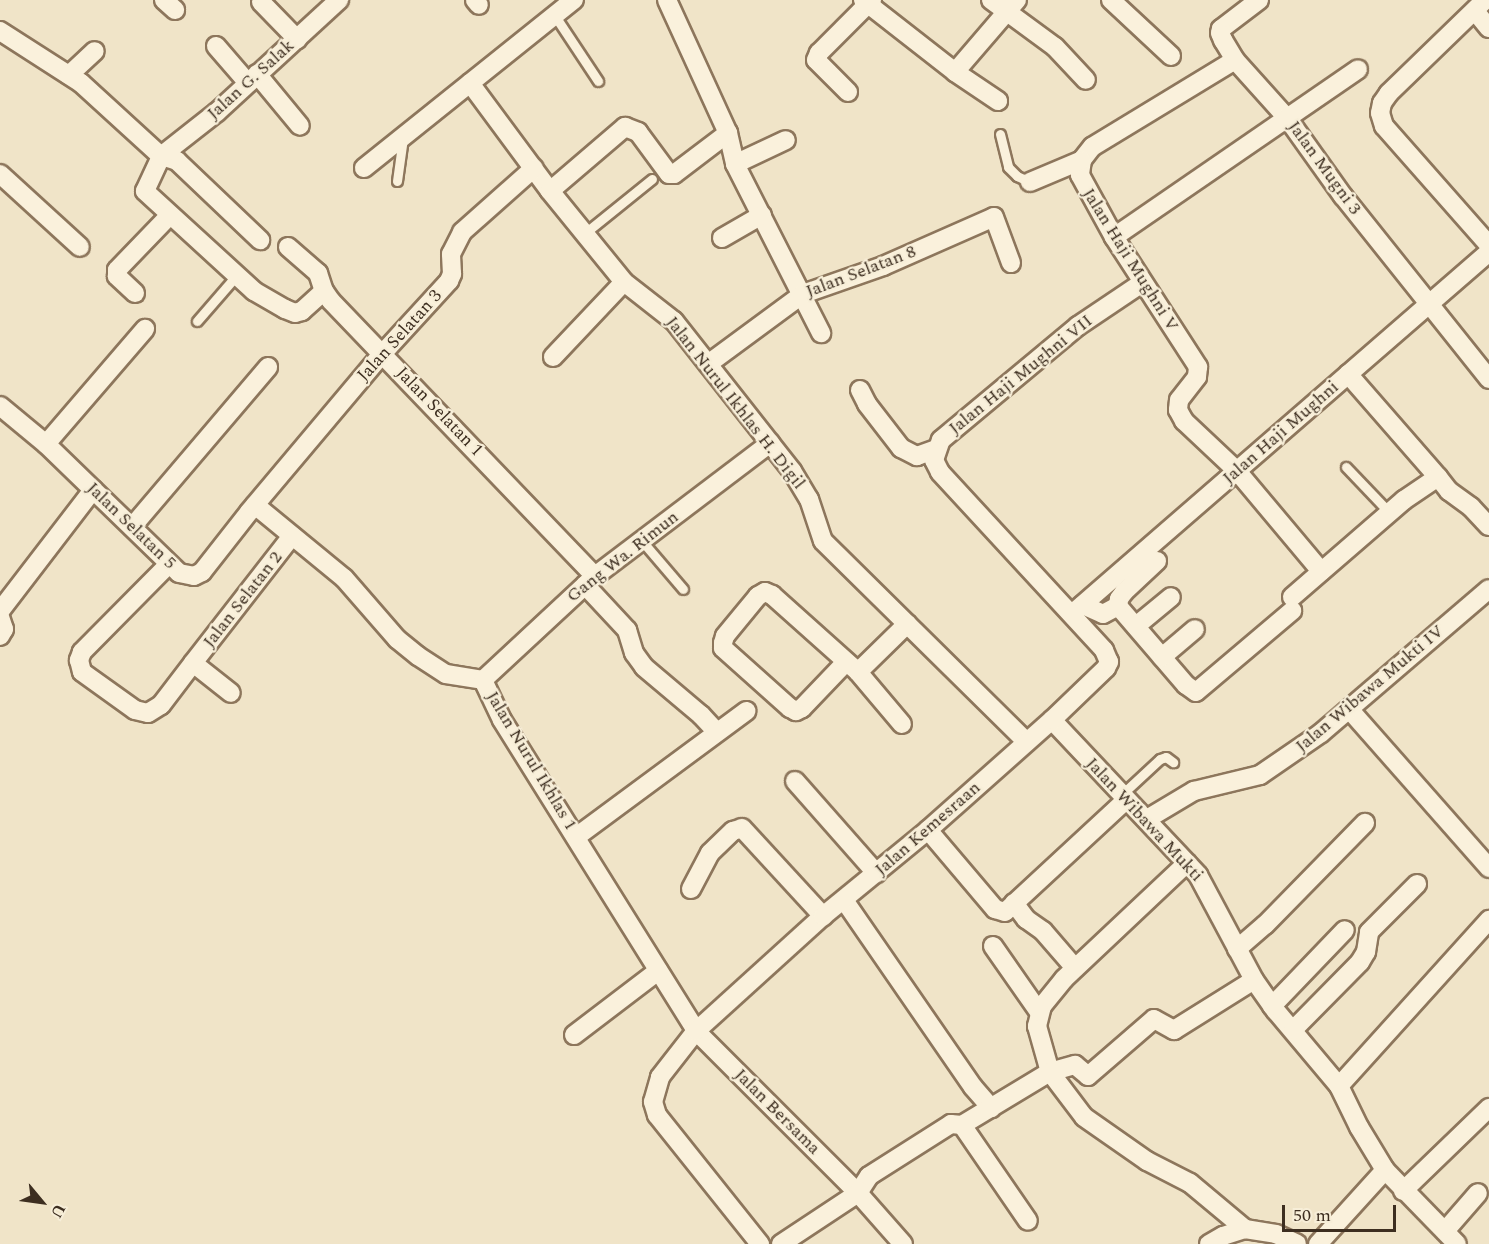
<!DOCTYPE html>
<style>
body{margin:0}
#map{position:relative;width:1489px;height:1244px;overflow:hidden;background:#f0e4c8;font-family:Spectral,serif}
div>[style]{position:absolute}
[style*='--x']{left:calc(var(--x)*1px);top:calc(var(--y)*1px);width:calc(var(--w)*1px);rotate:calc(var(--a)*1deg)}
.roads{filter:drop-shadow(2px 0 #8d765c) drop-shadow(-2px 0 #8d765c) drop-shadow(0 2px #8d765c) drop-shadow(0 -2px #8d765c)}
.service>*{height:9px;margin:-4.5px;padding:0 4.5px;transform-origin:4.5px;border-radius:4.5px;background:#faf1dc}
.minor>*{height:18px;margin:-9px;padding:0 9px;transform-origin:9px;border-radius:9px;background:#faf1dc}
span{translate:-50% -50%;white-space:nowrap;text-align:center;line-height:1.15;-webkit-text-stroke:4.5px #f7eed8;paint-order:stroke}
.street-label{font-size:18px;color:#3d2e20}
.north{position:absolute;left:12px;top:1172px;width:60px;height:60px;-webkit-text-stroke:4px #f7eed8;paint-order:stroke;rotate:119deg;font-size:16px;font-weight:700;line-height:24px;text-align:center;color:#3d2e20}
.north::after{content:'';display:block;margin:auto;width:21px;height:27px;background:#3d2e20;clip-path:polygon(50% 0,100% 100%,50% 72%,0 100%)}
.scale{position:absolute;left:1282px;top:1205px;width:114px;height:27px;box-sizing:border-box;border:3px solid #3d2e20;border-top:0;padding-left:8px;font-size:18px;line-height:21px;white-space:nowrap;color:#3d2e20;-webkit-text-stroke:4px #f7eed8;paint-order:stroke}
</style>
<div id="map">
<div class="roads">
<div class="service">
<div style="--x:555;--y:16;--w:78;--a:56.5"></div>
<div style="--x:1000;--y:134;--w:34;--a:76"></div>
<div style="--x:1008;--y:167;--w:13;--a:45"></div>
<div style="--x:1017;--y:176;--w:14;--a:25"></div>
<div style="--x:397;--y:181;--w:43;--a:-82.1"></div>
<div style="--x:585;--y:233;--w:86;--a:-38.9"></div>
<div style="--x:197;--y:321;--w:60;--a:-49.1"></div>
<div style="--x:1346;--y:467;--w:64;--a:46.3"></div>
<div style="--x:642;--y:541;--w:63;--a:49.5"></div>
<div style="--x:1120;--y:796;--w:54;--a:-42.8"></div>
<div style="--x:1160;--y:759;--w:6;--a:-18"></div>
<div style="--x:1166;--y:757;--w:9;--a:36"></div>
</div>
<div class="minor">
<div style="--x:164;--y:0;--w:15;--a:42"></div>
<div style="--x:475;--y:0;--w:6;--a:51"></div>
<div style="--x:667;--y:0;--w:146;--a:65.4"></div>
<div style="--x:728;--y:133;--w:32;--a:77"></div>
<div style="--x:735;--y:164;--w:190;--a:63"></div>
<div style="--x:863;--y:0;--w:117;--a:38"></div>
<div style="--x:955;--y:72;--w:52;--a:34"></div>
<div style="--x:991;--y:0;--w:79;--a:36.3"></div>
<div style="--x:1055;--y:47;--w:45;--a:46.8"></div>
<div style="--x:1111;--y:0;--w:82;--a:43"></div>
<div style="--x:1259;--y:0;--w:48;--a:142.7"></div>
<div style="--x:1221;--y:29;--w:4;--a:104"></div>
<div style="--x:1220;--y:33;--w:8;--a:67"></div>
<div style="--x:1223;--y:40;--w:23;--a:59"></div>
<div style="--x:1235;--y:60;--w:79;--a:48.1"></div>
<div style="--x:1288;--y:119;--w:95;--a:54.5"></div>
<div style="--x:1343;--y:196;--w:234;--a:51.4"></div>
<div style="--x:1485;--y:0;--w:134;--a:135.9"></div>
<div style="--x:1389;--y:93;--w:12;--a:125"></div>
<div style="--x:1382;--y:103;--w:10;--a:101"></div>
<div style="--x:1380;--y:113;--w:14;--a:73"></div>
<div style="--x:1384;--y:126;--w:159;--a:48.6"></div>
<div style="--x:261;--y:2;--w:52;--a:45.8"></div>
<div style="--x:1475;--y:11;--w:22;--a:51"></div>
<div style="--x:0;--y:31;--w:96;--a:32.7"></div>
<div style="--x:81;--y:83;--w:108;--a:42.4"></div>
<div style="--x:216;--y:46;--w:49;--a:49.1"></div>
<div style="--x:1235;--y:60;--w:167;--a:148.7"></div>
<div style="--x:1092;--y:147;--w:16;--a:128"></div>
<div style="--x:1082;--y:160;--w:15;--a:98"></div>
<div style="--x:1080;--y:175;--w:71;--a:61.3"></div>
<div style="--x:1114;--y:237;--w:155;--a:57.1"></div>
<div style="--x:1198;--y:367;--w:10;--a:96"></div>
<div style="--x:1197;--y:377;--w:29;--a:128"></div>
<div style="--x:1179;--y:400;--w:10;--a:96"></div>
<div style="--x:1178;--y:410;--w:13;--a:61"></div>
<div style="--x:1184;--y:421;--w:73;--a:43.3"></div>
<div style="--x:1237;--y:471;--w:131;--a:50"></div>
<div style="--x:955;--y:72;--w:95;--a:-49.3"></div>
<div style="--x:257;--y:74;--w:67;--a:50.4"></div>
<div style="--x:69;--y:75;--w:35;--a:-43"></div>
<div style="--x:470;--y:83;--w:134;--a:53.5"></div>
<div style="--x:550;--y:191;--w:117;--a:50.9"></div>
<div style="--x:624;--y:282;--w:63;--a:38"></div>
<div style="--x:674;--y:321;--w:191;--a:51.8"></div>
<div style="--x:792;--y:471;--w:33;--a:59"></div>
<div style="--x:809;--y:499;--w:44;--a:71.6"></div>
<div style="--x:823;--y:541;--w:286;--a:44.6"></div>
<div style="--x:848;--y:92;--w:45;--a:-135"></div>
<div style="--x:816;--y:60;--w:8;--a:-67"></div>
<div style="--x:819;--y:53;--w:75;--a:-45"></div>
<div style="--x:161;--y:156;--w:17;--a:17"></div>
<div style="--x:177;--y:161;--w:115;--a:43.6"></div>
<div style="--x:735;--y:164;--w:56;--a:-25.2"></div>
<div style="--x:364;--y:168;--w:269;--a:-38.7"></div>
<div style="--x:0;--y:174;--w:108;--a:42.4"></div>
<div style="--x:1030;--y:182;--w:56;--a:-22.9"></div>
<div style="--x:550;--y:191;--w:99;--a:-40.5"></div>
<div style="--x:625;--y:127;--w:14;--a:21"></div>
<div style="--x:638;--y:132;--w:52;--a:53.6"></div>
<div style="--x:669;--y:174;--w:5;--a:0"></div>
<div style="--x:674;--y:174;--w:68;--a:-37.2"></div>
<div style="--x:1114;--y:237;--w:296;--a:-34.5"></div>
<div style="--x:722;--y:238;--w:46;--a:-29.9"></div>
<div style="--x:288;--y:247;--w:40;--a:41"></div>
<div style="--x:318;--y:273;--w:19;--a:72"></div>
<div style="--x:324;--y:291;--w:12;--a:55"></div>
<div style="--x:331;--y:301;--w:381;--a:46.2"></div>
<div style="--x:324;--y:291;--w:30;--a:138"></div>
<div style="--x:302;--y:311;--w:7;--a:164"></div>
<div style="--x:295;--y:313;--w:11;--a:-158"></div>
<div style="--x:285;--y:309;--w:36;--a:-150"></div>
<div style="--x:254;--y:291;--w:148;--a:-137.5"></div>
<div style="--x:145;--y:191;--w:38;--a:-65"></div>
<div style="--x:161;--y:156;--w:71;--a:-38.2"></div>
<div style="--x:217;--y:112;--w:166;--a:-42.6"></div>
<div style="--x:135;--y:293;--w:25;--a:-137"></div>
<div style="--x:117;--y:276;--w:6;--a:-90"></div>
<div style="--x:117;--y:270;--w:75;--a:-46.1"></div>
<div style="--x:553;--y:357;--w:103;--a:-46.6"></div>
<div style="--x:708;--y:364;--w:118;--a:-36.4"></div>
<div style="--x:803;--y:294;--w:85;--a:-19.3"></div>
<div style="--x:883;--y:266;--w:121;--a:-23.8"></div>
<div style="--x:994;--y:217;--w:49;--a:69.7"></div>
<div style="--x:1348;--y:374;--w:137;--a:48.9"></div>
<div style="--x:860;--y:390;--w:16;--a:63"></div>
<div style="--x:867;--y:404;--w:56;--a:52.3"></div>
<div style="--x:901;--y:448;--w:18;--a:27"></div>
<div style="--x:917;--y:456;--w:20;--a:-20"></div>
<div style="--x:0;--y:406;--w:60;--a:39.6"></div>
<div style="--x:46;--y:444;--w:185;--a:44.1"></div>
<div style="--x:179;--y:573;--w:15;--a:11"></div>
<div style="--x:194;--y:576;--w:9;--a:-27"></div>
<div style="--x:202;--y:572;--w:76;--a:-51.9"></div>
<div style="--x:249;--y:512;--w:208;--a:-49.9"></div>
<div style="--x:383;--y:353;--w:98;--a:-47.5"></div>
<div style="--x:449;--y:281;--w:8;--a:-67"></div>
<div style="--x:452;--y:274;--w:20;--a:-93"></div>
<div style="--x:451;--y:254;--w:25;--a:-63"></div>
<div style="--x:462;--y:232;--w:96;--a:-41.6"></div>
<div style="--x:46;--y:444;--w:152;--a:-49.3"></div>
<div style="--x:255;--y:505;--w:115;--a:39.4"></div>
<div style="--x:344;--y:578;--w:81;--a:49"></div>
<div style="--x:397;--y:639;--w:27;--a:39"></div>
<div style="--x:418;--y:656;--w:33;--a:33"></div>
<div style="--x:446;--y:674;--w:37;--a:9"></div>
<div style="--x:483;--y:680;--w:44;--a:64.6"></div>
<div style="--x:502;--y:720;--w:367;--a:58"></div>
<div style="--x:696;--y:1031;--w:229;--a:45"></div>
<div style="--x:858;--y:1193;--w:68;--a:48.6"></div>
<div style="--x:132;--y:527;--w:210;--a:-49.6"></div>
<div style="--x:1157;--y:561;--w:45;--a:136.8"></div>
<div style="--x:1124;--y:592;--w:9;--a:126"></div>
<div style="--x:1119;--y:599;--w:7;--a:98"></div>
<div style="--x:1118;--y:606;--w:104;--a:49.3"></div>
<div style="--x:1186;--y:685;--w:12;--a:35"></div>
<div style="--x:1196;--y:692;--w:126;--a:-40.2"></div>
<div style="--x:169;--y:564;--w:124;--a:134.7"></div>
<div style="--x:82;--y:652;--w:9;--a:111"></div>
<div style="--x:79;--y:660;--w:12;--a:76"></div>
<div style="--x:82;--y:672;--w:65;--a:35.6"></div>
<div style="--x:135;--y:710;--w:13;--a:13"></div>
<div style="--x:148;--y:713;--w:15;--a:-32"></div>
<div style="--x:161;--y:705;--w:53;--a:-52.7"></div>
<div style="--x:193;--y:663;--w:48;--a:38.3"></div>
<div style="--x:585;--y:585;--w:62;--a:47"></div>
<div style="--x:627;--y:630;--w:24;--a:73"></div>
<div style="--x:634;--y:653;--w:17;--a:54"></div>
<div style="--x:644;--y:667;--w:75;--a:40.1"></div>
<div style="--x:701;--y:715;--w:23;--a:47"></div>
<div style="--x:1292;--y:597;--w:148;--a:-40.9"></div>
<div style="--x:1404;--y:500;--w:41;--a:-34.1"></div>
<div style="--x:1438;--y:477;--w:18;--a:52"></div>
<div style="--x:1449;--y:491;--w:27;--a:36"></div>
<div style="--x:1471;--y:507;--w:26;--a:47"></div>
<div style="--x:1083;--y:605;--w:22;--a:24"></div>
<div style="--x:1103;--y:614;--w:17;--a:-28"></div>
<div style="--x:0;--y:611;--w:153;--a:-52.5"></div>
<div style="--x:1073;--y:613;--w:551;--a:-40.95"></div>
<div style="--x:0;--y:617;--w:13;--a:72"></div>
<div style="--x:4;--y:629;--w:8;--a:120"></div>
<div style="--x:1136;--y:626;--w:45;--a:-39.6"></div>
<div style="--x:1162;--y:657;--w:43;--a:-40.3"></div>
<div style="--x:846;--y:662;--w:64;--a:133.7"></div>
<div style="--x:802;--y:708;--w:7;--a:153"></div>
<div style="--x:796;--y:711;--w:7;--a:-153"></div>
<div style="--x:790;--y:708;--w:90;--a:-138.2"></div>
<div style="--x:723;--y:648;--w:5;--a:-90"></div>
<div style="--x:723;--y:643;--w:7;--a:-74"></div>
<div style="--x:725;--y:636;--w:52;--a:-50.5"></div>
<div style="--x:758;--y:596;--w:8;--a:-30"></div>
<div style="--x:765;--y:592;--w:8;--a:23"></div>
<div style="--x:772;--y:595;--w:115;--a:41.8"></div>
<div style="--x:858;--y:672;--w:69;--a:-44.4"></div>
<div style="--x:193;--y:663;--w:161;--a:-52.1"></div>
<div style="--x:858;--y:672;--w:68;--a:49.8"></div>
<div style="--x:483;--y:680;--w:153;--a:-42.9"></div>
<div style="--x:595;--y:576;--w:220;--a:-37.2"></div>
<div style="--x:1349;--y:709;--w:212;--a:48.6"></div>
<div style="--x:1052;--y:720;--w:213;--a:46.7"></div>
<div style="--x:1198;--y:875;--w:119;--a:61.9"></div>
<div style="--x:1254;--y:980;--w:38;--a:55"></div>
<div style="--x:1276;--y:1011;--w:98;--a:50"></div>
<div style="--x:1339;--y:1086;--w:46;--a:64"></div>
<div style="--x:1359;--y:1127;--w:50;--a:58.8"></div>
<div style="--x:1385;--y:1170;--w:103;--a:45.8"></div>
<div style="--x:795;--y:781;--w:123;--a:48.6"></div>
<div style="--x:1147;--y:819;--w:55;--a:-30.8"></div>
<div style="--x:1194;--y:791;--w:68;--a:-13.6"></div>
<div style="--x:1260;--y:775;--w:74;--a:-34.5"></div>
<div style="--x:1321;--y:733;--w:221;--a:-40.6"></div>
<div style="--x:928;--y:830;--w:104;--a:49.7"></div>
<div style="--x:995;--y:909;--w:10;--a:17"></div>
<div style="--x:1005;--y:912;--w:163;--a:-42.8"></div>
<div style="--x:576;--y:837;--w:212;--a:-36.5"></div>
<div style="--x:1187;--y:863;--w:169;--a:136.7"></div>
<div style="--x:1064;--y:979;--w:35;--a:129"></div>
<div style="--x:1042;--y:1006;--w:21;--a:104"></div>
<div style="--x:1037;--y:1026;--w:48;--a:74.2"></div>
<div style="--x:1050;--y:1072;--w:56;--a:52.9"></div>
<div style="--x:1084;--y:1117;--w:77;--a:34.9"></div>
<div style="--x:1147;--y:1161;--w:48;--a:27.1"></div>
<div style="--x:1190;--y:1183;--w:72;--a:39.9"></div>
<div style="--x:691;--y:889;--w:41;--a:-62.2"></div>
<div style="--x:710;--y:853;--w:32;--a:-44"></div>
<div style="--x:733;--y:831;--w:9;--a:-18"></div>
<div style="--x:742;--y:828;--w:120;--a:47.4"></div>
<div style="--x:844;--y:900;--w:227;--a:55.4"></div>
<div style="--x:973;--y:1087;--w:28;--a:49"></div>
<div style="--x:1014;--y:903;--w:20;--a:53"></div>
<div style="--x:1026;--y:919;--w:21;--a:35"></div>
<div style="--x:1043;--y:931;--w:49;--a:49.1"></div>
<div style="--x:993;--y:946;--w:80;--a:55.1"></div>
<div style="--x:1237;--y:949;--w:37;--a:-41"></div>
<div style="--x:1265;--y:925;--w:143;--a:-45.6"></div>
<div style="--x:1272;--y:1006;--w:105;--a:-46.2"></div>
<div style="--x:1293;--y:1030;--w:95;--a:-45.4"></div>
<div style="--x:1360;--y:962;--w:12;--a:-59"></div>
<div style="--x:1366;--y:952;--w:20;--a:-81"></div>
<div style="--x:1369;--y:932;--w:68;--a:-45"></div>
<div style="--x:574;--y:1035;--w:106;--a:-37.3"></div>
<div style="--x:1339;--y:1086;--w:224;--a:-47.9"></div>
<div style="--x:962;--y:1125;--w:116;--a:55.5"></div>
<div style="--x:1403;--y:1191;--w:120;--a:-44"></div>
<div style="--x:1445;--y:1231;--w:50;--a:-49"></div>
<div style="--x:760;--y:1244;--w:165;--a:-128.6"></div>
<div style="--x:657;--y:1115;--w:14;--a:-107"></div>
<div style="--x:653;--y:1102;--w:26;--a:-74"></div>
<div style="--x:660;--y:1077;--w:58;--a:-52"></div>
<div style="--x:696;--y:1031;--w:171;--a:-42.2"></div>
<div style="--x:823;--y:916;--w:136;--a:-39.3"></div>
<div style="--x:928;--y:830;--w:166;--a:-41.6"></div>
<div style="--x:1052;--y:720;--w:75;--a:-43.9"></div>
<div style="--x:1106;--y:668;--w:7;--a:-63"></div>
<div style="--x:1109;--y:662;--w:13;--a:-113"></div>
<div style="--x:1104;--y:650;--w:242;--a:-132.7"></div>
<div style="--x:940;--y:472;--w:13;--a:-117"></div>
<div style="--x:934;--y:460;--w:21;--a:-71"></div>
<div style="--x:941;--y:440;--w:178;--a:-39.8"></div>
<div style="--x:1078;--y:326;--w:77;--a:-33.9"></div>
<div style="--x:781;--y:1244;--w:92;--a:-33.5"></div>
<div style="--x:858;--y:1193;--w:20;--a:-57"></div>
<div style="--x:869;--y:1176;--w:97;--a:-32.4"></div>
<div style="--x:951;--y:1124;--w:11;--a:5"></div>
<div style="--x:962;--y:1125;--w:103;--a:-31.1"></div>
<div style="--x:1050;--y:1072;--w:26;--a:-16"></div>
<div style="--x:1075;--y:1065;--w:17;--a:40"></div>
<div style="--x:1088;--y:1076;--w:87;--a:-40.8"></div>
<div style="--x:1154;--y:1019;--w:23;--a:29"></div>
<div style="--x:1174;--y:1030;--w:94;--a:-32"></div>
<div style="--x:1209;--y:1244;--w:16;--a:-30"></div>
<div style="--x:1223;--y:1236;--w:23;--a:-18"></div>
<div style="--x:1245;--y:1229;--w:31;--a:9"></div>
<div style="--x:1276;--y:1234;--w:23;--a:25"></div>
<div style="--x:1318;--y:1244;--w:100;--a:-47.8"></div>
</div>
</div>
<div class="street-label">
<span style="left:251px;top:80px;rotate:-42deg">Jalan G. Salak</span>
<span style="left:1324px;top:168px;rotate:54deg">Jalan Mugni 3</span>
<span style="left:1130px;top:260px;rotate:58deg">Jalan Haji Mughni V</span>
<span style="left:861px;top:272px;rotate:-21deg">Jalan Selatan 8</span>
<span style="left:400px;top:336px;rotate:-48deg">Jalan Selatan 3</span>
<span style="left:1021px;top:375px;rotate:-39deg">Jalan Haji Mughni VII</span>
<span style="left:735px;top:403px;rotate:52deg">Jalan Nurul Ikhlas H. Digil</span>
<span style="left:439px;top:412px;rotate:46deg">Jalan Selatan 1</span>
<span style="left:1281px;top:433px;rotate:-41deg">Jalan Haji Mughni</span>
<span style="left:131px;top:526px;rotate:44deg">Jalan Selatan 5</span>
<span style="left:623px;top:557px;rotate:-38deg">Gang Wa. Rimun</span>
<span style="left:243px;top:600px;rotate:-52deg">Jalan Selatan 2</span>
<span style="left:1370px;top:689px;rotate:-40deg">Jalan Wibawa Mukti IV</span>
<span style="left:531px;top:761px;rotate:59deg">Jalan Nurul Ikhlas 1</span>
<span style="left:1144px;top:820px;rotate:47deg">Jalan Wibawa Mukti</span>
<span style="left:928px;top:829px;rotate:-41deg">Jalan Kemesraan</span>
<span style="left:777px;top:1112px;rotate:45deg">Jalan Bersama</span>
</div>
<div class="north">U</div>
<div class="scale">50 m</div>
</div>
